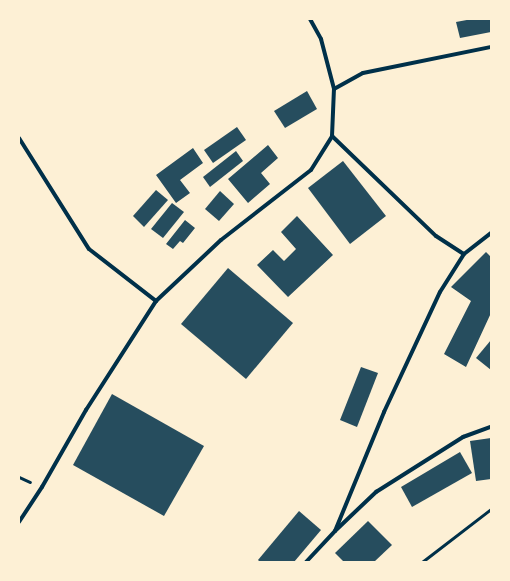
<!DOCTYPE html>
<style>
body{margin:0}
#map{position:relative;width:510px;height:581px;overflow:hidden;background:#fdf0d5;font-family:Georgia,serif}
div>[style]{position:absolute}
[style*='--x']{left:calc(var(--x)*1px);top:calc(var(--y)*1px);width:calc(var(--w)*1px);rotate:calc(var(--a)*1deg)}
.building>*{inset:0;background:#264d5e}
.path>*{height:2.5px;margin:-1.25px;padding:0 1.25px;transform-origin:1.25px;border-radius:1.25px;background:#003049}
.minor>*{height:4px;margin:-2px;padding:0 2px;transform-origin:2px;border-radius:2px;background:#003049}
span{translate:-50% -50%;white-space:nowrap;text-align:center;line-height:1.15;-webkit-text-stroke:4px #fdf0d5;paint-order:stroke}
.frame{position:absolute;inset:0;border:20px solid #fdf0d5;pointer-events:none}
</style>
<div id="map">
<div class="building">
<div style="clip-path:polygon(472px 19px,491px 19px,491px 32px,460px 38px,456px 22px)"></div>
<div style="clip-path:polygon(307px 91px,317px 109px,285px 128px,274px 111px)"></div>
<div style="clip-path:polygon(237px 127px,246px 140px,213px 163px,204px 150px)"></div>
<div style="clip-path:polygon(268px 145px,278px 158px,261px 173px,270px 184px,248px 203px,228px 179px)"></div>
<div style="clip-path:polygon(193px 148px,203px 163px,180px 180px,190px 193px,176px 203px,156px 175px)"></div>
<div style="clip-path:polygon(236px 151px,243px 161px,210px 187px,203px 177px)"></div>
<div style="clip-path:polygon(343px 161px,386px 216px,350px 244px,308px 188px)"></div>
<div style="clip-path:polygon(156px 190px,168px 200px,144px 227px,133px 216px)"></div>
<div style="clip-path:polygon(220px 191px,234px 204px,219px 221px,205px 209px)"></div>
<div style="clip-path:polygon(172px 203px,184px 212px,163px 238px,151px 229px)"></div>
<div style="clip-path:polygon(297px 216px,333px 255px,288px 297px,257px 265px,273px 250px,284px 261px,296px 249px,281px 232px)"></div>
<div style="clip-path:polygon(185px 220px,195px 228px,183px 243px,180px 241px,173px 249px,166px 244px)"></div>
<div style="clip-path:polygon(486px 252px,491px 257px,491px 313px,466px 367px,444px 354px,471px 301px,451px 287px)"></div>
<div style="clip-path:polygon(228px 268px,293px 323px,246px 379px,181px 324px)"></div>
<div style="clip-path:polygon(491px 340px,491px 370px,476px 358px)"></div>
<div style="clip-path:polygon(361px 367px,378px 373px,357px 427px,340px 420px)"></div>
<div style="clip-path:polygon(112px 394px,204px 446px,164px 516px,73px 465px)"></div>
<div style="clip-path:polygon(491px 438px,491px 479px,476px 481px,470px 441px)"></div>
<div style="clip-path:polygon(460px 452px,472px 473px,412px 507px,401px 487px)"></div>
<div style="clip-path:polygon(299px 511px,321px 530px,294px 562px,260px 562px,258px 560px)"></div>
<div style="clip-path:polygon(368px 521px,392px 545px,374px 562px,344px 562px,335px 553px)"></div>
</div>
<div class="path">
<div style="--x:19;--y:477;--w:12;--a:24"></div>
<div style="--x:422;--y:562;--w:87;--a:-37.5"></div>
</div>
<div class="minor">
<div style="--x:310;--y:19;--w:23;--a:61"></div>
<div style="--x:321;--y:39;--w:52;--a:75.4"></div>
<div style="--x:332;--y:136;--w:144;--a:43.9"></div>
<div style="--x:436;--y:236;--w:33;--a:33"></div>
<div style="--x:19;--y:138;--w:131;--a:57.8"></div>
<div style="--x:89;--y:249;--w:85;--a:37.8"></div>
<div style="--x:19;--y:522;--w:42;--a:-56.7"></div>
<div style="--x:42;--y:487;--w:89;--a:-60.3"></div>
<div style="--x:86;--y:410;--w:130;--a:-57.3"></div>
<div style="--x:156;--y:301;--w:89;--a:-43.2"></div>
<div style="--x:221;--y:240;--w:114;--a:-37.9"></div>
<div style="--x:311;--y:170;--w:40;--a:-58"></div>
<div style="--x:332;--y:136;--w:47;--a:-87.6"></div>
<div style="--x:334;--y:89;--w:33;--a:-29"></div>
<div style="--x:363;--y:73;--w:131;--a:-11.5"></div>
<div style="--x:335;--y:531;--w:129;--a:-67.6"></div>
<div style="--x:384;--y:412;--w:132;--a:-65"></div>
<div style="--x:440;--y:292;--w:45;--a:-57.7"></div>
<div style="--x:464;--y:254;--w:34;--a:-38"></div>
<div style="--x:306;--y:562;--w:42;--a:-46.9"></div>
<div style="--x:335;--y:531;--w:57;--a:-43.6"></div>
<div style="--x:376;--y:492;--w:103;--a:-32.3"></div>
<div style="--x:463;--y:437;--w:30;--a:-20"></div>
</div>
<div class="frame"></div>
</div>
